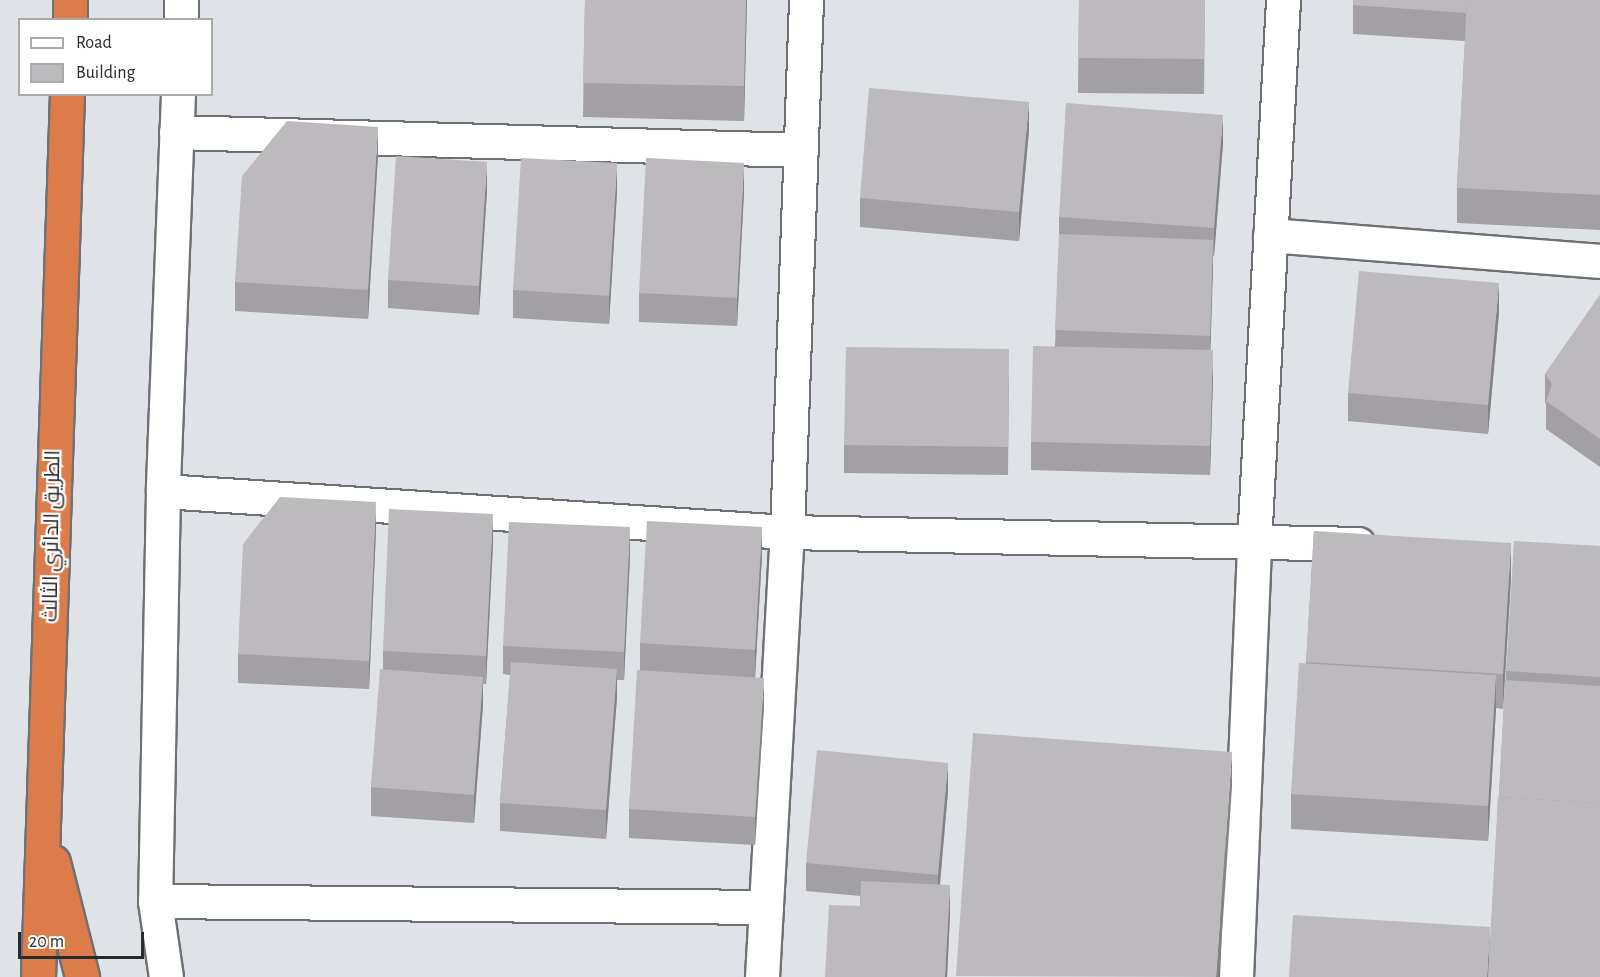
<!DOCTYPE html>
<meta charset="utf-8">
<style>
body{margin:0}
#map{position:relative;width:1600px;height:977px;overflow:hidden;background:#dfe2e6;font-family:"Alegreya Sans",Cairo,sans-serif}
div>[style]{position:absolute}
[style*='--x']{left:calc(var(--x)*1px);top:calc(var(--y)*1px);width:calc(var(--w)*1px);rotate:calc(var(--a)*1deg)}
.roads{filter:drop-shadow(2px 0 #6e7174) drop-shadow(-2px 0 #6e7174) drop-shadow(0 2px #6e7174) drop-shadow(0 -2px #6e7174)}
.minor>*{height:33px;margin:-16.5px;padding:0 16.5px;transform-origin:16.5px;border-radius:16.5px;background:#fff}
.highway>*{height:33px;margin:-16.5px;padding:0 16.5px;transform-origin:16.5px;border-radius:16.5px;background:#dd7c4b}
.wall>*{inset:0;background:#a2a0a3}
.shaded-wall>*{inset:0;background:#848284}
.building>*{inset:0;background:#bcbabd}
span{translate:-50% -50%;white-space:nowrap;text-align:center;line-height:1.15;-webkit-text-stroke:4.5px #fff;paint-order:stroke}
.street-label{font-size:21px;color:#292a2b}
.legend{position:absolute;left:18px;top:18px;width:195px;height:78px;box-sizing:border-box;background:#fff;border:2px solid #a9aaaa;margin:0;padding:8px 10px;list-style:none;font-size:18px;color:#292a2b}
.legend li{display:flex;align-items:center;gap:12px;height:30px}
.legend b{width:30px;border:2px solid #a9aaaa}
.scale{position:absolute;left:18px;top:932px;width:126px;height:27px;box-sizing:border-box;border:3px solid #292a2b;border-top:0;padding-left:8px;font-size:18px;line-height:21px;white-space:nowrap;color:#292a2b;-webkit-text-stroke:4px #fff;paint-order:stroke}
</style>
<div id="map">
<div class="roads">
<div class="minor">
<div style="--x:181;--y:20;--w:20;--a:-90"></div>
<div style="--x:178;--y:94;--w:397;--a:92.2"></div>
<div style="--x:163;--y:491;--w:410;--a:91.1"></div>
<div style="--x:155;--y:901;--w:611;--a:0.56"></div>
<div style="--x:176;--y:132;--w:625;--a:1.65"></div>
<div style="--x:1270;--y:235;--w:331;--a:4.5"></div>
<div style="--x:163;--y:491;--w:625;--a:3.76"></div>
<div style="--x:787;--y:532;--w:571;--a:1.2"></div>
<div style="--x:155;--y:901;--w:77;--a:81.8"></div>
<div style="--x:762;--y:977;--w:446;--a:-86.8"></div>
<div style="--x:787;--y:532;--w:532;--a:-87.95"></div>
<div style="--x:1236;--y:977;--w:434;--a:-87.6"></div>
<div style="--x:1254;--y:543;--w:544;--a:-86.94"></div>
</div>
<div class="highway">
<div style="--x:70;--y:20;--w:20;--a:-90"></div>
<div style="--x:53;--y:862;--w:119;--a:75.8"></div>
<div style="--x:38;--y:977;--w:883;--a:-88.12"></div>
</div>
</div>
<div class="wall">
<div style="clip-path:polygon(585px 0,747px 0,744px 121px,583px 117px)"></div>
<div style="clip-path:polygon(1079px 0,1205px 0,1204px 94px,1078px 93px)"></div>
<div style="clip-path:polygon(1600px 0,1600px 230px,1457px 223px,1457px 188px,1465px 41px,1353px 34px,1353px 5px)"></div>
<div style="clip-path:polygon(1029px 130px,1019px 241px,860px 227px,860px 198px)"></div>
<div style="clip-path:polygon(1223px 143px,1214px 256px,1213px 256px,1210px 350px,1213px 378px,1210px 475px,1031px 470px,1031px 442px,1055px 346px,1059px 245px,1059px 217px)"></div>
<div style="clip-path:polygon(378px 155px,368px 319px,235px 311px,235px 282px)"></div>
<div style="clip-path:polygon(487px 190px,479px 315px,388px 308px,388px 280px)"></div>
<div style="clip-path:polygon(617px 192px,609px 324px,513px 318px,513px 290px)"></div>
<div style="clip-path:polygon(744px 192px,737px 326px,639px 322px,639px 293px)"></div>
<div style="clip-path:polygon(1600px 295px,1600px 467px,1546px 429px,1546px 404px,1545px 402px,1545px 374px)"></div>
<div style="clip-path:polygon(1499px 312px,1488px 434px,1348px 421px,1348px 393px)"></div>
<div style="clip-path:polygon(1009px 377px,1008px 475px,844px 473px,844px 445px)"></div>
<div style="clip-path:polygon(376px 530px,369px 689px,238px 683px,238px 654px)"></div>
<div style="clip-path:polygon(1314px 531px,1511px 578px,1503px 709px,1496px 708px,1488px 841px,1291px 829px,1291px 794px,1306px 664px)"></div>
<div style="clip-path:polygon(493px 543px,486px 684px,483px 684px,483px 705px,474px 823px,371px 816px,371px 787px,383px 670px,383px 651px)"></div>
<div style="clip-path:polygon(1600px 546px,1600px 977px,1490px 952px,1506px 671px)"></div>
<div style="clip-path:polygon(762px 555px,755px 677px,764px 706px,755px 845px,629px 838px,629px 809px,640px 670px,640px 643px)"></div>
<div style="clip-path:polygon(630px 556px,624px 680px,617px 680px,617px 697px,606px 839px,500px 831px,500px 803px,510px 675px,503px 674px,503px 646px)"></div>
<div style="clip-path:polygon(948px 791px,940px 885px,950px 914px,947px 977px,825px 977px,860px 906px,860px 896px,806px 891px,806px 863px)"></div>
</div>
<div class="shaded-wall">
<div style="clip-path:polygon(746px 0,747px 0,744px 121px,744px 86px)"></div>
<div style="clip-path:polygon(1029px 102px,1029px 130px,1019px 241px,1019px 212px)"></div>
<div style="clip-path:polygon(1223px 115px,1223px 143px,1214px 256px,1214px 228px)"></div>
<div style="clip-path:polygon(378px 127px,378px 155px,368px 319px,368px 290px)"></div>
<div style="clip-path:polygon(487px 162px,487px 190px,479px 315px,479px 286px)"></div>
<div style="clip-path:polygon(617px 163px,617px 192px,609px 324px,609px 296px)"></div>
<div style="clip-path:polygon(744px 163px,744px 192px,737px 326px,737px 298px)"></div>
<div style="clip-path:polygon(1213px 240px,1213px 269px,1210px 364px,1210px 336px)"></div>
<div style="clip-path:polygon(1499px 283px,1499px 312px,1488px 434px,1488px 405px)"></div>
<div style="clip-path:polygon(1213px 350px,1213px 378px,1210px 475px,1210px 446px)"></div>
<div style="clip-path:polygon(376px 502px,376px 530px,369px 689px,369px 661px)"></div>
<div style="clip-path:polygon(493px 514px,493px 543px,486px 684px,486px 656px)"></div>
<div style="clip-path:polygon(630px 527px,630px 556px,624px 680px,624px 652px)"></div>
<div style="clip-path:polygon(762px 527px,762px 555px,755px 678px,755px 650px)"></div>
<div style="clip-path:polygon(1511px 543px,1511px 578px,1503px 709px,1503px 674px)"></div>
<div style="clip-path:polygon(617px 669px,617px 697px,606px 839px,606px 810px)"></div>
<div style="clip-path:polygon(1496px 675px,1496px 710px,1488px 841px,1488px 806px)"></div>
<div style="clip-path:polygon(483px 677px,483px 705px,474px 823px,474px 795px)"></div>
<div style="clip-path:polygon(764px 678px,764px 706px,755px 845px,755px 817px)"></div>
<div style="clip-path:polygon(1232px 752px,1232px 787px,1219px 977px,1216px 977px)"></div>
<div style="clip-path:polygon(948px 763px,948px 791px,938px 903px,938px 875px)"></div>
<div style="clip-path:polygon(950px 885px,950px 914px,947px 977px,945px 977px)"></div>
<div style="clip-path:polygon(1490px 927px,1489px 977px,1487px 977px)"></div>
</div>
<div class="building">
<div style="clip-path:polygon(585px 0,746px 0,744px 86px,583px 83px)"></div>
<div style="clip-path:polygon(1079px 0,1205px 0,1204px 59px,1078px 58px)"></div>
<div style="clip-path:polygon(1353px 0,1467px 0,1466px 13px,1353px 5px)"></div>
<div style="clip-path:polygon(1467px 0,1600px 0,1600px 195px,1457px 188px)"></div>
<div style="clip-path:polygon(869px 88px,1029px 102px,1019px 212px,860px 198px)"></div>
<div style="clip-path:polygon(1066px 103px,1223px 115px,1214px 228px,1059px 217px)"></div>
<div style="clip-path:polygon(287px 121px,378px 127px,368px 290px,235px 282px,242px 176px)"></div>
<div style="clip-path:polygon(396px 156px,487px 162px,479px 286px,388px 280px)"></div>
<div style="clip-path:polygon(521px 158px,617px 163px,609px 296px,513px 290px)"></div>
<div style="clip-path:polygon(646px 158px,744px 163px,737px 298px,639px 293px)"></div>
<div style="clip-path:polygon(1059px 234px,1213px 240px,1210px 336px,1055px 330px)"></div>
<div style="clip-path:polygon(1359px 271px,1499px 283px,1488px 405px,1348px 393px)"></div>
<div style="clip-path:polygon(1600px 295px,1600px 439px,1546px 401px,1552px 384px,1545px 374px)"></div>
<div style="clip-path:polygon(1033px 346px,1213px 350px,1210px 446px,1031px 442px)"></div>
<div style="clip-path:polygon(846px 347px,1009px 349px,1008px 447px,844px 445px)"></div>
<div style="clip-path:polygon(280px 497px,376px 502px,369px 661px,238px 654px,243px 544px)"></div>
<div style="clip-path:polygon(389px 509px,493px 514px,486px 656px,383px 651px)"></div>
<div style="clip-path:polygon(647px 521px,762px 527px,755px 650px,640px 643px)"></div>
<div style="clip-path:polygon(509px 522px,630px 527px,624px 652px,503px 646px)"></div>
<div style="clip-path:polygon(1314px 531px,1511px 543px,1503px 674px,1306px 662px)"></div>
<div style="clip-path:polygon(1514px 541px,1600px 546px,1600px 677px,1506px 671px)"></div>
<div style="clip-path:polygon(511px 662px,617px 669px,606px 810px,500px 803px)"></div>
<div style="clip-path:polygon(1299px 663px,1496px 675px,1488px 806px,1291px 794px)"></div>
<div style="clip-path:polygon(380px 669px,483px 677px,474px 795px,371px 787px)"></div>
<div style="clip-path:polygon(637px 670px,764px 678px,755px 817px,629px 809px)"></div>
<div style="clip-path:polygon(1505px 680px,1600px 686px,1600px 803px,1499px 797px)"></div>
<div style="clip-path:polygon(973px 733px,1232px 752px,1216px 977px,956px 976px)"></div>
<div style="clip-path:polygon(817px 750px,948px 763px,938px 875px,806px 863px)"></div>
<div style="clip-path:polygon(1498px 797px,1600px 803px,1600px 977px,1488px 977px)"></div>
<div style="clip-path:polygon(861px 881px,950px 885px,945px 977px,825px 977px,829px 905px,860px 906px)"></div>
<div style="clip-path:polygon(1293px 915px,1490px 927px,1487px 977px,1289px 977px)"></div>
</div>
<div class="street-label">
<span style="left:52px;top:536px;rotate:-89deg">الطريق الدائري الثالث</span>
</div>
<ul class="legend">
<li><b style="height:8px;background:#fff"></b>Road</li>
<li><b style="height:16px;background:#bcbabd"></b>Building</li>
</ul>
<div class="scale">20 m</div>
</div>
